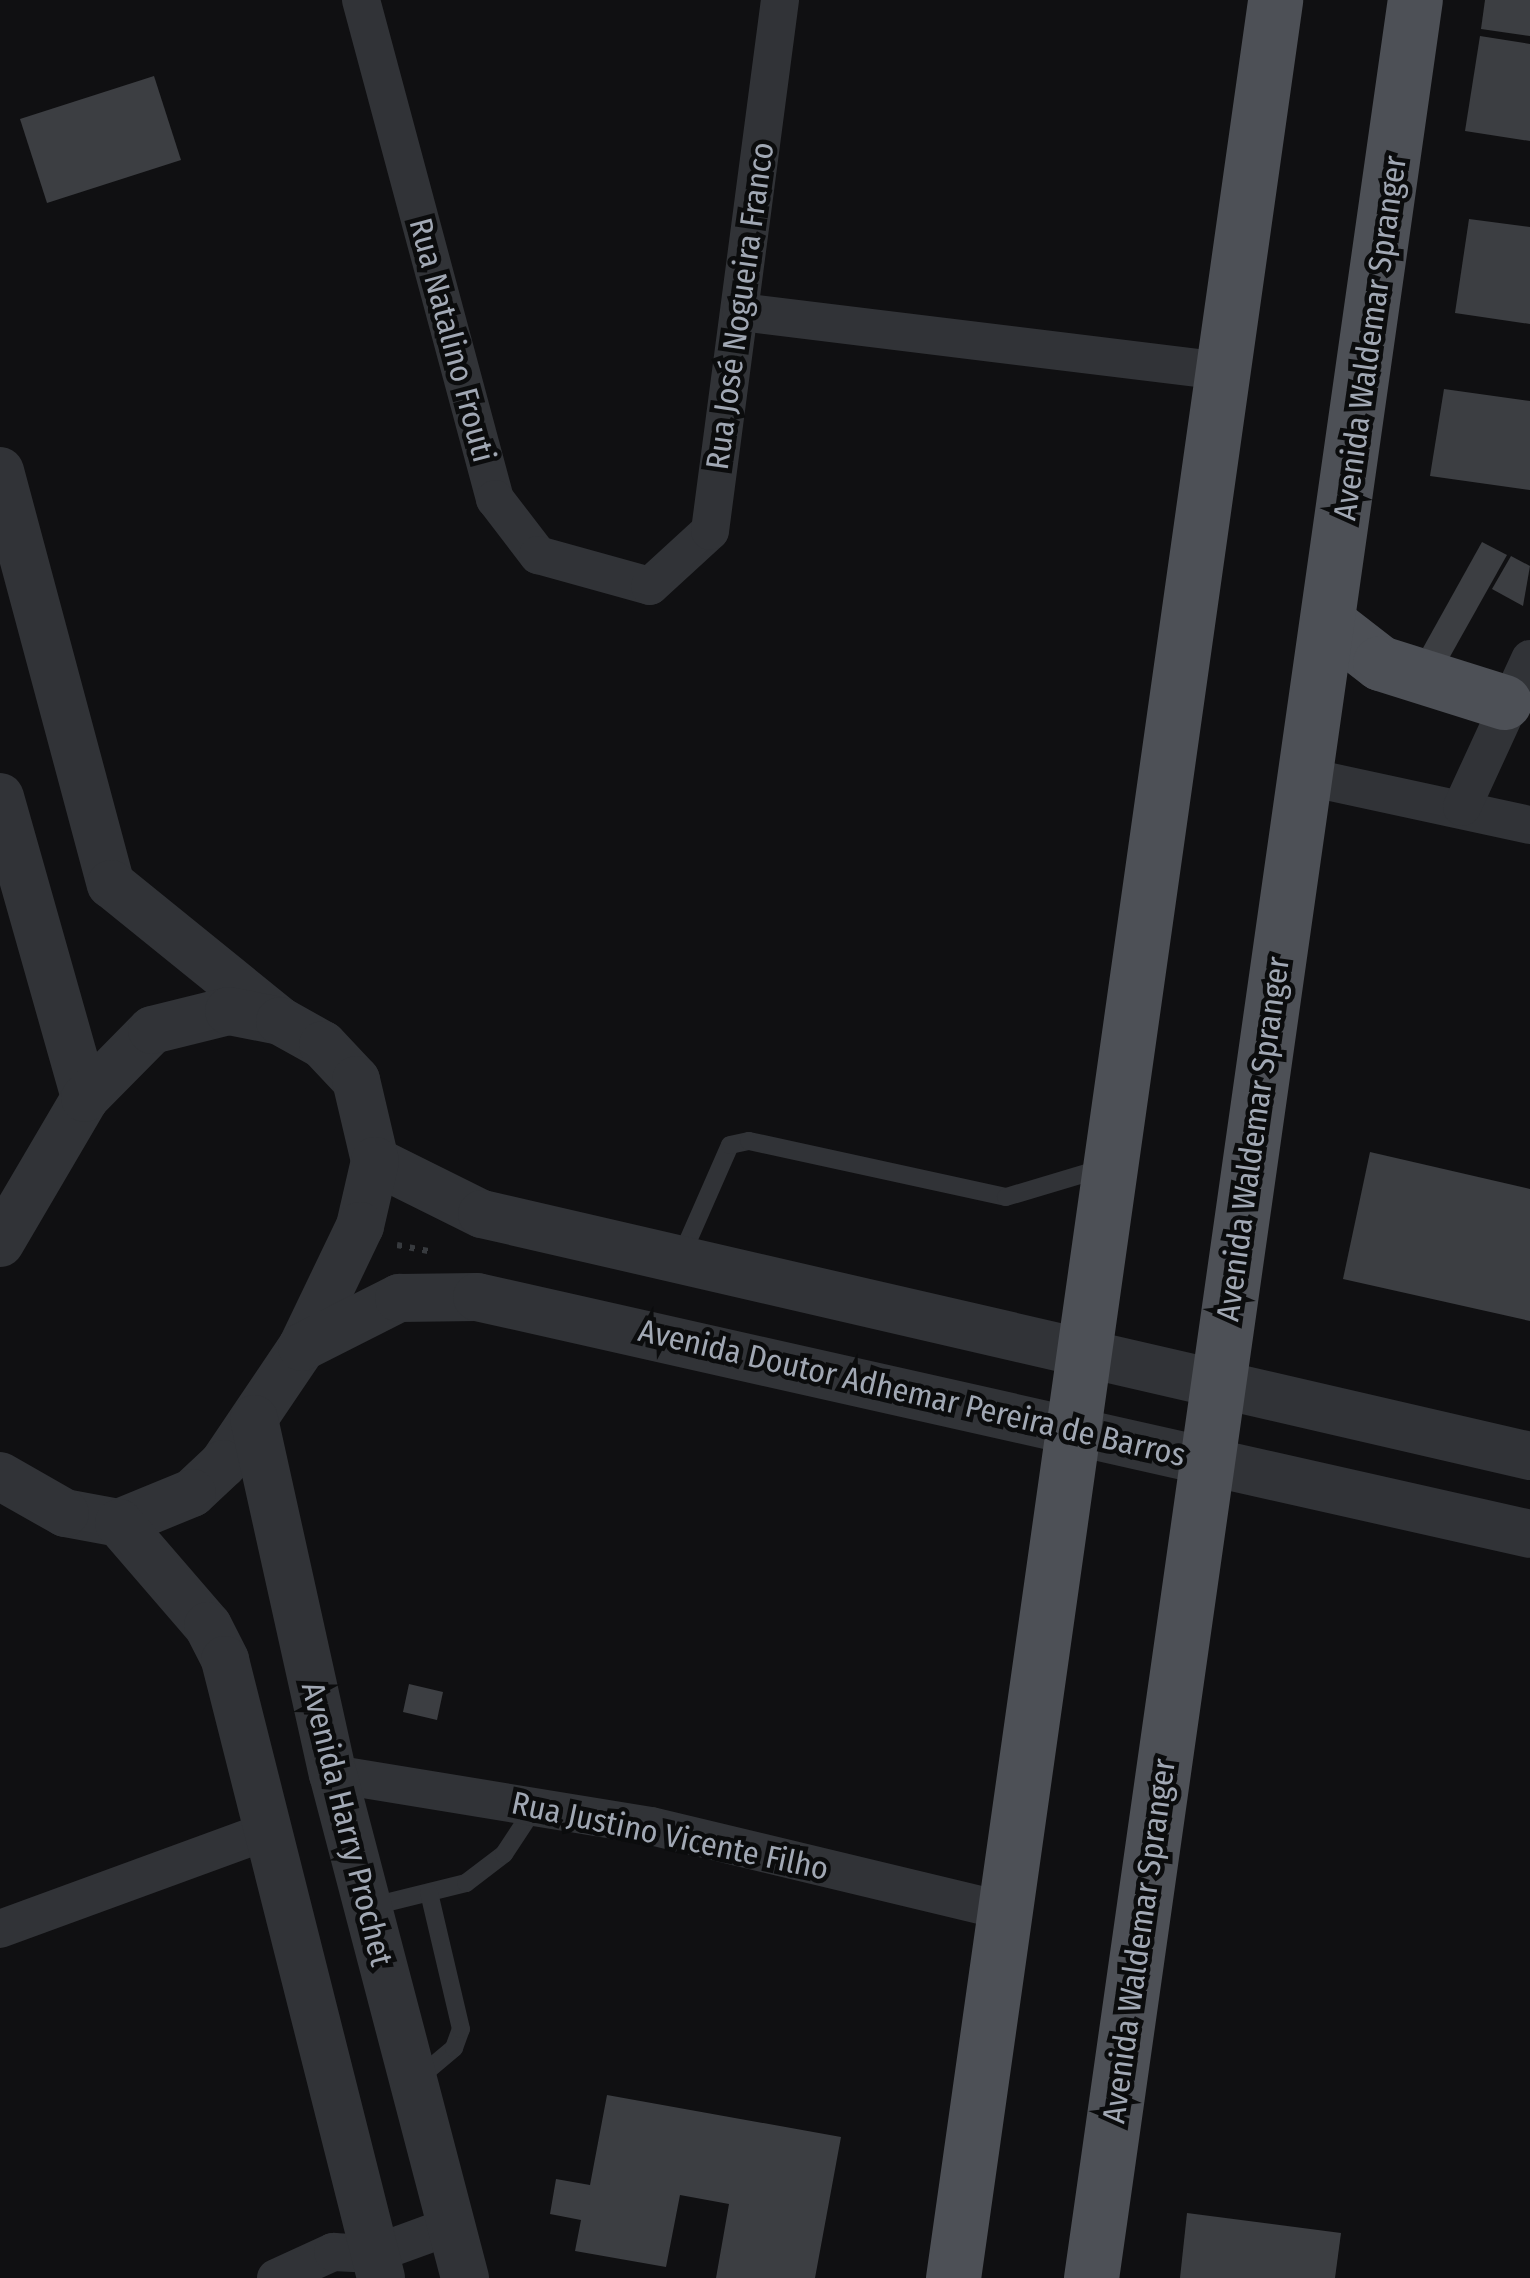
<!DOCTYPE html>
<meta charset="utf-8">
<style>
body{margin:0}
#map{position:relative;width:1530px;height:2278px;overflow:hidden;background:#101012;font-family:"Fira Sans Condensed",sans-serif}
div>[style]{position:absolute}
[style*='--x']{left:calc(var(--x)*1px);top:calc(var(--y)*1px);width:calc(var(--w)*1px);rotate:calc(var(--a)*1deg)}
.building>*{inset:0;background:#3c3e42}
.path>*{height:6px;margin-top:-3px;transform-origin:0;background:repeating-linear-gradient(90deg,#373a3e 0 5px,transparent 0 13px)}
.service>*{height:18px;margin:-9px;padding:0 9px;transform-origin:9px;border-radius:9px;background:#313337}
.minor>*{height:38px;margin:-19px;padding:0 19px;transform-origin:19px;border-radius:19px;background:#313337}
.tertiary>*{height:48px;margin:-24px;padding:0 24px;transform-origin:24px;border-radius:24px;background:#313337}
.primary>*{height:55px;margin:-27.5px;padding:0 27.5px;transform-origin:27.5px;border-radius:27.5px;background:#4d5056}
span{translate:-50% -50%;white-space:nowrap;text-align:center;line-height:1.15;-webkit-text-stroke:9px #0b0c0d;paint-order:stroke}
.street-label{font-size:32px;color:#a1a8b4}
</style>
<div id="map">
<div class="building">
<div style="clip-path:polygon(1485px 0,1530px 0,1530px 36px,1481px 29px)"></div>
<div style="clip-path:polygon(1480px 36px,1530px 44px,1530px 141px,1465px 131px)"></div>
<div style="clip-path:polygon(154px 76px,181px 160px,47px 203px,20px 119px)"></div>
<div style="clip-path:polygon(1469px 219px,1530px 227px,1530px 324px,1455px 313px)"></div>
<div style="clip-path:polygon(1444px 389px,1530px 401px,1530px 490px,1430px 476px)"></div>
<div style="clip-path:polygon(1482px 542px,1507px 555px,1447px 662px,1423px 648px)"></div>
<div style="clip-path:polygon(1511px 556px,1530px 566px,1523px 606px,1492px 589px)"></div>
<div style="clip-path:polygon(1370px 1152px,1530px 1189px,1530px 1321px,1343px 1279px)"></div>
<div style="clip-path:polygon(409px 1684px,443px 1692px,437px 1720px,403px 1712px)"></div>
<div style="clip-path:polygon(607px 2095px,841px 2137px,815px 2278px,716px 2278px,729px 2204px,680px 2195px,666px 2267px,575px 2251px,581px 2220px,550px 2214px,556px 2179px,590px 2185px)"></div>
<div style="clip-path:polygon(1187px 2213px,1341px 2233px,1335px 2278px,1180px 2278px)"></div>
</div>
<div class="path">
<div style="--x:397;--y:1245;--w:37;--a:11"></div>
</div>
<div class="service">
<div style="--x:680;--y:1259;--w:124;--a:-66.3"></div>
<div style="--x:730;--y:1145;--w:19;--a:-12"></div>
<div style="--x:749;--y:1141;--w:263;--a:12.3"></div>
<div style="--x:1006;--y:1197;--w:101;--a:-16.6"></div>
<div style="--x:369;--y:1907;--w:100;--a:-13.9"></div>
<div style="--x:466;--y:1883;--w:48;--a:-37.3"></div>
<div style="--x:504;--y:1854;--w:56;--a:-56.6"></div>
<div style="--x:416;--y:2080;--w:50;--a:-40.1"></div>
<div style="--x:454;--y:2048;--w:20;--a:-70"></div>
<div style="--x:461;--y:2029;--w:140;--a:-103.2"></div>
</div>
<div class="minor">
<div style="--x:361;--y:0;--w:517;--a:74.97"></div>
<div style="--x:495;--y:499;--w:71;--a:52.5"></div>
<div style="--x:538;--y:555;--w:116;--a:15.5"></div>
<div style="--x:650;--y:586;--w:81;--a:-42.5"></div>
<div style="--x:710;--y:531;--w:536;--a:-82.49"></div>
<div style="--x:741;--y:312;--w:486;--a:7"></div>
<div style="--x:1303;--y:776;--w:232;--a:12.2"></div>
<div style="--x:1462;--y:807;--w:163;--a:-65.3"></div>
<div style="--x:333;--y:1774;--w:322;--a:9.3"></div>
<div style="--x:651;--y:1826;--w:364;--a:13.5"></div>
<div style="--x:0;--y:1929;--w:282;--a:-20.1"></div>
<div style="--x:276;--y:2278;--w:63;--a:-24.5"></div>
<div style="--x:333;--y:2252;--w:41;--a:2.8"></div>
<div style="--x:374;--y:2254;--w:82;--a:-20"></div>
</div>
<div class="tertiary">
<div style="--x:0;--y:471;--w:428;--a:75"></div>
<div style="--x:111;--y:884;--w:215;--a:39"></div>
<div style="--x:0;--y:797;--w:313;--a:74.2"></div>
<div style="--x:375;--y:1161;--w:119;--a:26.4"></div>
<div style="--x:482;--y:1214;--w:1076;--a:13"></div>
<div style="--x:0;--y:1243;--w:168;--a:-59.6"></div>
<div style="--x:85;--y:1098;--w:95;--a:-45.4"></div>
<div style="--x:152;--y:1030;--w:79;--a:-13.9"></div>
<div style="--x:229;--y:1011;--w:52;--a:11.1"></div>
<div style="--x:280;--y:1021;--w:49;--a:29.2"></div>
<div style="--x:323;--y:1045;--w:48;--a:46.7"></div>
<div style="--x:356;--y:1080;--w:83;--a:76.8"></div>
<div style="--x:375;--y:1161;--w:67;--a:103"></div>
<div style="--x:360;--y:1226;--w:134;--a:115.6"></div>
<div style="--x:302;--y:1347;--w:141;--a:124"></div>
<div style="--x:223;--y:1464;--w:42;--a:136.9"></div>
<div style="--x:192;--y:1493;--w:79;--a:157.7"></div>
<div style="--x:119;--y:1523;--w:55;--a:-169.5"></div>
<div style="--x:65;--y:1513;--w:75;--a:-150.4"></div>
<div style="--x:302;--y:1347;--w:109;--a:-26.8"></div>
<div style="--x:399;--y:1298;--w:78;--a:-0.7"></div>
<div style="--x:477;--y:1297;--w:1079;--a:12.68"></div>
<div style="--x:254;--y:1419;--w:364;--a:77.5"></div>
<div style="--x:333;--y:1774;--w:521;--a:75.32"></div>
<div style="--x:119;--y:1523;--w:136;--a:49.2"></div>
<div style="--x:208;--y:1626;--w:38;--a:63"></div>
<div style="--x:225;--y:1660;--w:637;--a:75.83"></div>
</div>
<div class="primary">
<div style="--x:1331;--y:625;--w:62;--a:37.8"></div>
<div style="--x:1380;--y:663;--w:130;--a:17.5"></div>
<div style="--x:953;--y:2278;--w:2301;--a:-81.95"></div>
<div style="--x:1091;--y:2278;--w:2301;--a:-81.91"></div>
</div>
<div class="street-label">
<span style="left:740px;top:306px;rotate:-82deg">Rua José Nogueira Franco</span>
<span style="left:1370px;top:338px;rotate:-82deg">Avenida Waldemar Spranger</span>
<span style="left:452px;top:340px;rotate:75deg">Rua Natalino Frouti</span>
<span style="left:1253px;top:1139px;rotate:-82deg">Avenida Waldemar Spranger</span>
<span style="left:912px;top:1393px;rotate:13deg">Avenida Doutor Adhemar Pereira de Barros</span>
<span style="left:347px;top:1824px;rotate:76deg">Avenida Harry Prochet</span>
<span style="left:670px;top:1836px;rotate:12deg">Rua Justino Vicente Filho</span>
<span style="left:1139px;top:1941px;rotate:-82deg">Avenida Waldemar Spranger</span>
</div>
</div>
